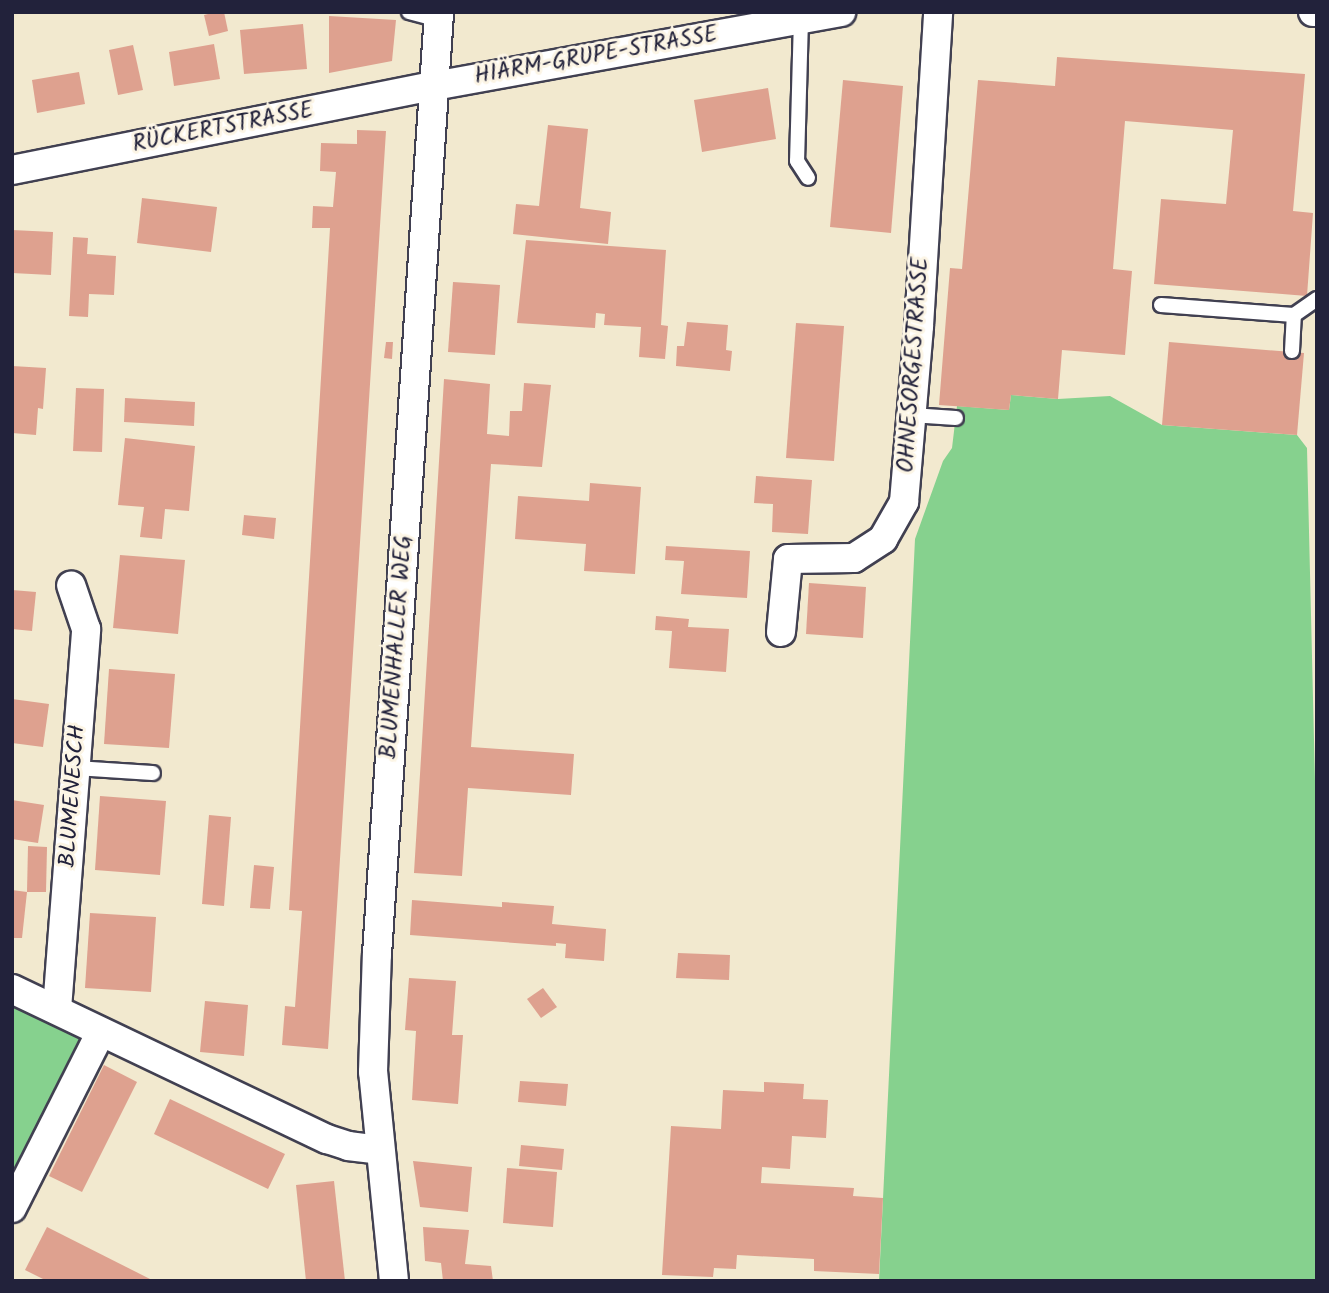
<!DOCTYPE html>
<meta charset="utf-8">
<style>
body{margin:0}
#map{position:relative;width:1329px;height:1293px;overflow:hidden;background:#f2e9cf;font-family:Kalam,sans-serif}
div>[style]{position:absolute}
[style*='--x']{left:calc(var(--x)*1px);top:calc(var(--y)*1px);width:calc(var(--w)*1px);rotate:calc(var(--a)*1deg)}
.green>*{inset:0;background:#86d18e}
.building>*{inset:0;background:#dea18f}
.roads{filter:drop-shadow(2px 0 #414051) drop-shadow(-2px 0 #414051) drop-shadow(0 2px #414051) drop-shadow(0 -2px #414051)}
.lane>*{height:14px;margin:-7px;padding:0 7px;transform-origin:7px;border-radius:7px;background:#fff}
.street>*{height:28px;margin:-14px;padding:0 14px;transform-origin:14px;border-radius:14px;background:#fff}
span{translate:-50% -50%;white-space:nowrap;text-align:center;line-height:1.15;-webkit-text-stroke:6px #fcf5e5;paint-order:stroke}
.street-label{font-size:23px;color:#22223b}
.frame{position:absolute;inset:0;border:14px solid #22223b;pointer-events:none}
</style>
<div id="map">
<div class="green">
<div style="clip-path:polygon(1011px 395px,1058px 399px,1110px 396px,1162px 425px,1297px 435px,1307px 448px,1317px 864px,1317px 1281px,879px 1281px,915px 539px,943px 461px,952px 448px,957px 406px,1009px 410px)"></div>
<div style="clip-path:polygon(12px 1006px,85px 1040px,12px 1185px)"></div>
</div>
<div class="building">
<div style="clip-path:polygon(216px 12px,224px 12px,228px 31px,209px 36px,204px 15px)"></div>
<div style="clip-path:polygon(329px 16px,396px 20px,392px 61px,329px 73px)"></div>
<div style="clip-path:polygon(303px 24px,307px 69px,244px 74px,240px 30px)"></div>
<div style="clip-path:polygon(214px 44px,220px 79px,174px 86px,169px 52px)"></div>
<div style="clip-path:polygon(133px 45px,143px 90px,118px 95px,109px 50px)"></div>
<div style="clip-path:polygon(1057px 57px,1305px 74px,1293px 211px,1313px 213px,1307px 296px,1154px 284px,1161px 199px,1226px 204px,1233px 130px,1125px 121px,1113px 269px,1132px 271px,1125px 355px,1062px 350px,1058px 399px,1011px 395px,1009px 410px,939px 405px,950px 268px,962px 269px,978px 80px,1055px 86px)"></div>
<div style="clip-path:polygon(79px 72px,85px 104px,37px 113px,32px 80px)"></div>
<div style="clip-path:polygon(843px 80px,903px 86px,891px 233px,830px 227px)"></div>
<div style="clip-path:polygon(768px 88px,776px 139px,702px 152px,694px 100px)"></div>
<div style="clip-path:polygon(548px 125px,588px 129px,580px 208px,611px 212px,608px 244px,513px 234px,516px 204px,539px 206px)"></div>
<div style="clip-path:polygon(357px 130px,386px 131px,328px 1049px,282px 1045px,285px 1006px,295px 1007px,302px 911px,289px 910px,330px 228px,312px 228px,313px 206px,333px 207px,336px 172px,320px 171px,321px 143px,357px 144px)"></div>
<div style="clip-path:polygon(142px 198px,217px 207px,211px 252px,137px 243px)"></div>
<div style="clip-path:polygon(12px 230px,53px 232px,51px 275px,12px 273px)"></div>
<div style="clip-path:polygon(73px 237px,88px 238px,87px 254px,116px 256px,114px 295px,89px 294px,88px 317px,69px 316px)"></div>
<div style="clip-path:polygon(526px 240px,666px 250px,661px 325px,668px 326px,665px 359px,639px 357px,641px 327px,604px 325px,605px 314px,596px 313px,595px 328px,517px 323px)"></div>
<div style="clip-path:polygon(453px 282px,500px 285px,495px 355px,448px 352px)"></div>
<div style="clip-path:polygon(687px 322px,728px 325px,726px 350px,732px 351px,730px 371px,676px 366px,677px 346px,684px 346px)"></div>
<div style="clip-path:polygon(796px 323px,844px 326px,834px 461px,786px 458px)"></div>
<div style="clip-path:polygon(386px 342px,393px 342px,392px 359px,384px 358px)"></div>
<div style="clip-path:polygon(1169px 342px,1304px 353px,1297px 435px,1162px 425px)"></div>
<div style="clip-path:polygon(12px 366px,46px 368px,43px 409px,38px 408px,36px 435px,12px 433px)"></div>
<div style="clip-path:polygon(444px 379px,490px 384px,487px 434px,509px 436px,510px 411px,522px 411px,524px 383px,551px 385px,542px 467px,491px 464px,471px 747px,574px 754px,571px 795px,468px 788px,462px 876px,414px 873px)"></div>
<div style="clip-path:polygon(76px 388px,104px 389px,102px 452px,73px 451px)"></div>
<div style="clip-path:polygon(125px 398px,195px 402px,194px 426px,124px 422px)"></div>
<div style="clip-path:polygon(125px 438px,195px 446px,189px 511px,165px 509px,162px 539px,140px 537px,144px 507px,118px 505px)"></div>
<div style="clip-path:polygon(756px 476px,812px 480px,808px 534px,772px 532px,773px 504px,754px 503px)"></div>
<div style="clip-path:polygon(590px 483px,641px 487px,635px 574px,584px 571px,586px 544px,515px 539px,518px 496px,589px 501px)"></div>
<div style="clip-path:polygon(244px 515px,276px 518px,274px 539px,242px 535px)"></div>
<div style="clip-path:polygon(666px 546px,750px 551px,747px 598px,681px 594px,684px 561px,665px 560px)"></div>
<div style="clip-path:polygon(120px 555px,185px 560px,178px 634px,113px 628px)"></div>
<div style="clip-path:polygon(809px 583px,866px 587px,863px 638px,806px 634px)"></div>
<div style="clip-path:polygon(12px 590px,36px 592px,32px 631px,12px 629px)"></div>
<div style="clip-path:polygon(656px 616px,689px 619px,688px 627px,729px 629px,726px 672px,669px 668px,672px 631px,655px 630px)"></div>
<div style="clip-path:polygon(109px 669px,175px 674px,169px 748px,104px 744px)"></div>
<div style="clip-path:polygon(12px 699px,49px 704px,43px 747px,12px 743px)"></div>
<div style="clip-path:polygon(100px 796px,166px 801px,160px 875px,95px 870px)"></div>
<div style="clip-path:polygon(12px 800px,44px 805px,38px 843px,12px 839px)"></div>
<div style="clip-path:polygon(209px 815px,231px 817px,224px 906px,202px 904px)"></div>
<div style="clip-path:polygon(28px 846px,47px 847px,46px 892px,27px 892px)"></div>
<div style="clip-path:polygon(254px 865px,274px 867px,270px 909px,250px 908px)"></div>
<div style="clip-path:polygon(12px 890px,27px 892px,22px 938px,12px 938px)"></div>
<div style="clip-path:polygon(412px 900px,502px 907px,502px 902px,554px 906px,552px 924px,606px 929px,604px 961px,565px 958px,566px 944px,556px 943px,556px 946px,410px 935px)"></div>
<div style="clip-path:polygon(90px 913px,156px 917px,151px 992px,85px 988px)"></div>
<div style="clip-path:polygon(678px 953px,730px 955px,729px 980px,676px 978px)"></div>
<div style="clip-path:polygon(409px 978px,456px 981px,452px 1035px,463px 1035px,458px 1104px,412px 1100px,416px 1031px,405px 1030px)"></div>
<div style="clip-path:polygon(543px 988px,557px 1007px,541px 1018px,527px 999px)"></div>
<div style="clip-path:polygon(205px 1001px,248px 1005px,244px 1056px,200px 1052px)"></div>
<div style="clip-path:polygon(104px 1065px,137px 1082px,82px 1192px,49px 1176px)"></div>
<div style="clip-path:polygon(520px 1081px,568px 1084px,566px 1106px,518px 1102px)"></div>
<div style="clip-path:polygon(764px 1082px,804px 1084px,803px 1099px,828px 1100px,826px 1138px,792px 1136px,790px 1169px,762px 1167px,761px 1183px,854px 1188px,853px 1196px,883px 1198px,879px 1274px,814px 1271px,814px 1259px,737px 1255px,736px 1269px,714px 1268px,713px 1277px,662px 1275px,671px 1126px,721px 1129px,723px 1090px,764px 1092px)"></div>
<div style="clip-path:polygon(170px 1099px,285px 1154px,268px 1189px,154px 1134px)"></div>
<div style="clip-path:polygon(521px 1145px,564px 1149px,562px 1170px,519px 1166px)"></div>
<div style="clip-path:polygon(413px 1161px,472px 1167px,468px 1212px,420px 1207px)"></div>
<div style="clip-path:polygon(507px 1168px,557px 1172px,553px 1227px,503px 1223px)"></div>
<div style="clip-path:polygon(334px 1181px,345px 1281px,306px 1281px,296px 1185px)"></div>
<div style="clip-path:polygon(47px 1227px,154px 1281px,47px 1281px,25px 1270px)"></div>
<div style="clip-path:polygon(423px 1227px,469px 1230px,465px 1264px,491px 1266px,493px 1281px,443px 1281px,441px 1263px,425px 1261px)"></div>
</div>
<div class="roads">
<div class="lane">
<div style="--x:409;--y:12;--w:30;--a:15"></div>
<div style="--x:801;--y:19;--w:142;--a:91.6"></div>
<div style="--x:797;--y:161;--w:20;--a:57"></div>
<div style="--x:1161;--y:305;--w:133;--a:4.3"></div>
<div style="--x:1294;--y:315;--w:28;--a:-35"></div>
<div style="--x:1292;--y:351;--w:36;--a:-87"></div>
<div style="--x:911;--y:415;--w:45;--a:3.8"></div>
<div style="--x:75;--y:768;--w:78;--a:3.7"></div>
</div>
<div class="street">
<div style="--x:1313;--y:12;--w:4;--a:0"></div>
<div style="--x:12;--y:170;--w:430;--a:-11.3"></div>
<div style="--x:434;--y:86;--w:414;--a:-10.3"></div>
<div style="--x:781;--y:632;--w:73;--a:-84.5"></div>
<div style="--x:788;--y:559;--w:66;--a:-0.9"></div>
<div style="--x:854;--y:558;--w:35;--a:-33"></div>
<div style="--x:883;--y:539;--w:43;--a:-60.4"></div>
<div style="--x:904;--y:502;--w:177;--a:-85.1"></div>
<div style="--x:919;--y:326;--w:315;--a:-86.5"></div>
<div style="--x:12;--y:989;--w:349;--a:25.5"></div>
<div style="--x:327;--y:1139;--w:22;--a:18"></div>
<div style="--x:348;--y:1146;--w:32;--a:7"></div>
<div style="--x:57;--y:1009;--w:381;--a:-85.6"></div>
<div style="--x:86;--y:629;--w:46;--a:-108.8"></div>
<div style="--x:12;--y:1208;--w:197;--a:-63.2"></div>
<div style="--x:394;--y:1281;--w:210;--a:-95.7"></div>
<div style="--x:373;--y:1072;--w:118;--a:-88.1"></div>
<div style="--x:377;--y:954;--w:944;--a:-86.23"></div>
</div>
</div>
<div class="street-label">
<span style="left:596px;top:56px;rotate:-10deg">HIÄRM-GRUPE-STRASSE</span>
<span style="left:223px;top:128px;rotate:-11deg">RÜCKERTSTRASSE</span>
<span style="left:914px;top:365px;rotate:-86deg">OHNESORGESTRASSE</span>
<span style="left:397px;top:647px;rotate:-86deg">BLUMENHALLER WEG</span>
<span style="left:73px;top:796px;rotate:-86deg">BLUMENESCH</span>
</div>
<div class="frame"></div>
</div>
